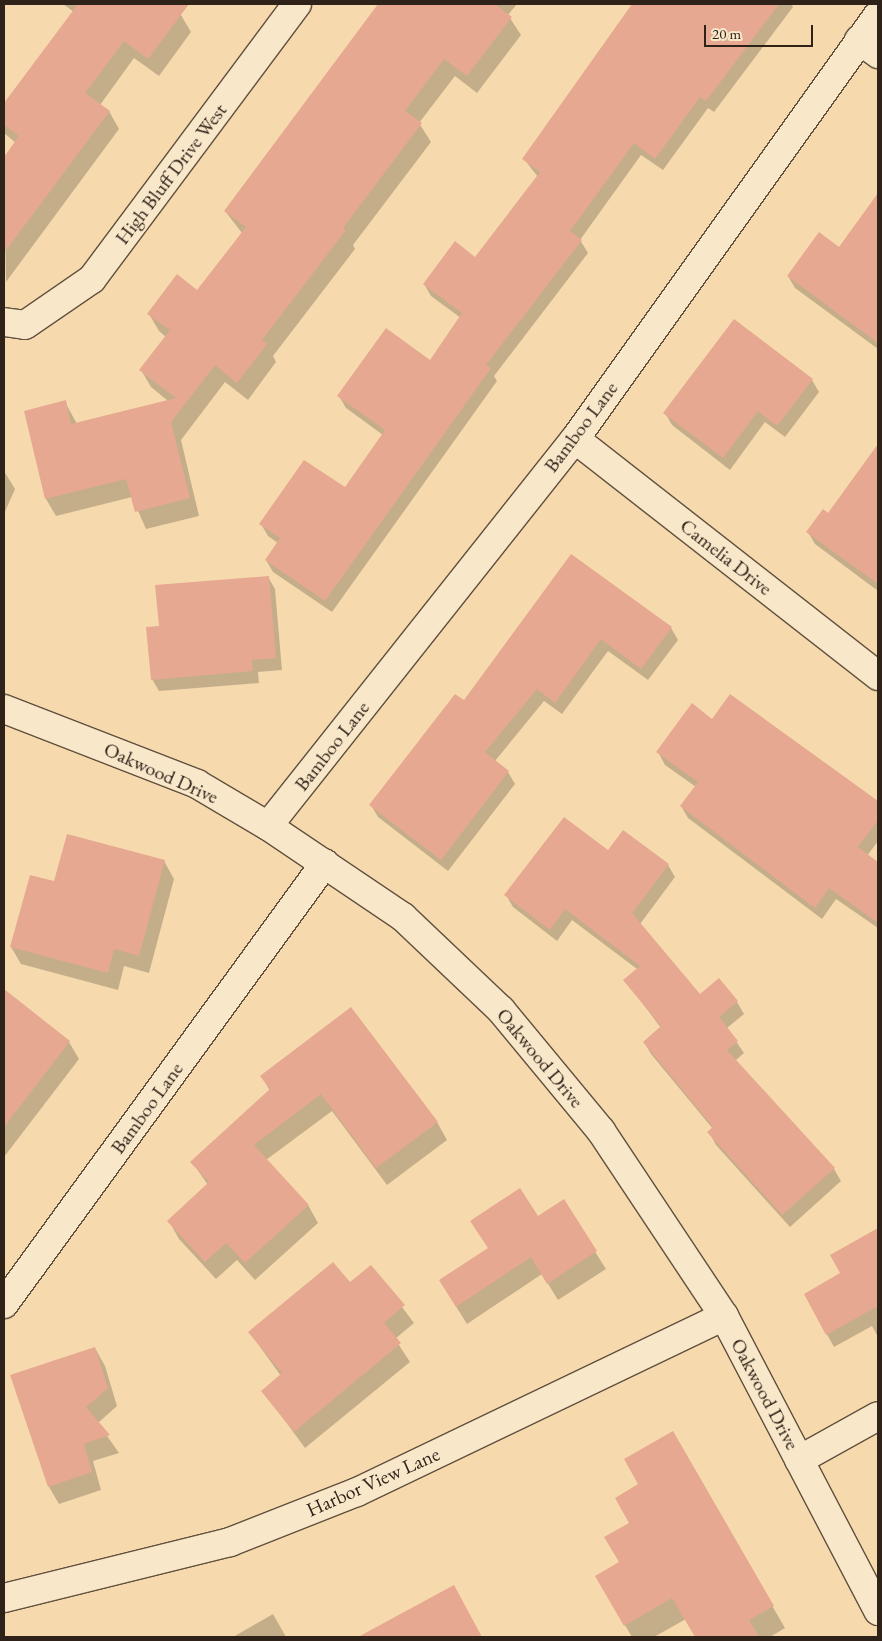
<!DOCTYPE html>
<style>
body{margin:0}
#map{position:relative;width:882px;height:1641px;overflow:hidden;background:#f6daad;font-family:"EB Garamond",serif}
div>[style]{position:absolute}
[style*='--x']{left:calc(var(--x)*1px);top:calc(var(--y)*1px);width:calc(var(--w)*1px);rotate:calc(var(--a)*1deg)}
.shadow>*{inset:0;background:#0003}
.building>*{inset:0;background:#e6a890}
.roads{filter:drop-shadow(1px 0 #61503e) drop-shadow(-1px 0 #61503e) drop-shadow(0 1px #61503e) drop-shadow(0 -1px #61503e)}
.minor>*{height:28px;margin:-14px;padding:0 14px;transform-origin:14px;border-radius:14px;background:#f9e7ca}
span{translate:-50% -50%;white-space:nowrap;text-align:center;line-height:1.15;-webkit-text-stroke:4px #f9e7ca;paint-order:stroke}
.street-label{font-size:20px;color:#2f2219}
.frame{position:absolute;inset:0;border:5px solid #2f2219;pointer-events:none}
.scale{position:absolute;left:704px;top:25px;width:109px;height:22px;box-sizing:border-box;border:2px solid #2f2219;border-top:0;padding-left:6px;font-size:15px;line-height:18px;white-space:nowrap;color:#2f2219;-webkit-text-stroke:4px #f9e7ca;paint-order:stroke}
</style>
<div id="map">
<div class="shadow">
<div style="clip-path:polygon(63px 4px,177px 4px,173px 9px,181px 15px,191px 32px,159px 76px,134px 58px,100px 105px,109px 111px,119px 129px,6px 282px,4px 159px,16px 143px,4px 133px,4px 105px,74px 12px)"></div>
<div style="clip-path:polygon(380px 4px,517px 4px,508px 15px,521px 35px,477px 93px,455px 76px,419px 123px,431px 142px,353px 245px,355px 249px,273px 356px,276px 362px,248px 400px,225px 382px,181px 440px,199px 516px,146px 529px,132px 497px,56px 516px,46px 499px,65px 402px,77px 424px,168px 401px,151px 387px,141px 370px,166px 337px,159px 331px,149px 314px,198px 292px,242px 233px,225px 211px)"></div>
<div style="clip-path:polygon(636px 4px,791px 4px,793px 7px,714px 112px,708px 108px,663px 170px,641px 155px,580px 240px,588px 253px,494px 376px,497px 381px,332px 612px,273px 572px,266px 560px,278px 543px,268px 536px,261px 524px,345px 489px,383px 435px,346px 408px,339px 396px,431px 361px,461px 318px,431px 296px,424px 284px,475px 259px,538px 177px,524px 159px)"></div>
<div style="clip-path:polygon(872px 204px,878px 209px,878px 349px,795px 288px,788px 276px,840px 249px)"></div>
<div style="clip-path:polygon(812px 380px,819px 392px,785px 437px,765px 422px,730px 470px,672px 425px,665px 413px)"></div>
<div style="clip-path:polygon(878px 446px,878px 591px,815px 544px,808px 532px,829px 514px)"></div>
<div style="clip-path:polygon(4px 471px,15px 489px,4px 514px)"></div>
<div style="clip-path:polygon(572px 555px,671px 628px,678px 640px,648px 680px,608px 651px,562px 714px,544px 701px,495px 761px,508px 772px,515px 784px,448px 871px,378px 817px,371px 805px,464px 702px)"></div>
<div style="clip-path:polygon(268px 577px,275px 589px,282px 670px,258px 672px,259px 683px,159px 691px,152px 679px,161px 627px)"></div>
<div style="clip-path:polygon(730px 696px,878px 803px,878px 841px,867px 856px,878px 864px,878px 928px,836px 899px,822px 919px,688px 818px,681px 806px,696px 787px,665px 765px,658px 752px,713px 721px)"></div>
<div style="clip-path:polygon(609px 851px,668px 865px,675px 877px,640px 924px,700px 996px,719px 980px,737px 1002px,744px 1014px,727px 1028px,744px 1053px,735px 1061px,834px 1169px,841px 1181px,790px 1227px,716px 1145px,709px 1132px,713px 1129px,651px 1054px,644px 1042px,661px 1028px,625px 980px,637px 969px,572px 920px,557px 941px,513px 907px,506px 895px)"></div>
<div style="clip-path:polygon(164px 861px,174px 879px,149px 973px,124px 966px,118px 990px,21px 964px,11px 947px,55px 883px)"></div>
<div style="clip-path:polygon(4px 991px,69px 1042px,79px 1059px,4px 1157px)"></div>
<div style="clip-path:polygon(262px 1077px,437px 1122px,447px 1140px,387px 1185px,332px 1111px,266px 1160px,308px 1205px,318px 1223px,255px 1280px,237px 1260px,216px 1279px,179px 1239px,169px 1221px,208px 1185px,192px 1162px,270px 1091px)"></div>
<div style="clip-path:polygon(563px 1201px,606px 1269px,558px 1300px,542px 1274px,467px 1324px,440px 1281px,489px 1249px,472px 1221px,537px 1218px)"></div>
<div style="clip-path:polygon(876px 1231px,878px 1337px,872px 1326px,834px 1347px,805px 1295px,842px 1274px)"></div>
<div style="clip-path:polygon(371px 1266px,414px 1323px,395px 1339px,410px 1362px,305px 1448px,263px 1391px,281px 1376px,250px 1333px,350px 1284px)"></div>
<div style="clip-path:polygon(95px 1348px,105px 1366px,117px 1406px,98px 1423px,119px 1453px,93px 1461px,101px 1490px,59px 1504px,49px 1487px)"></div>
<div style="clip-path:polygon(672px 1433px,785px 1628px,770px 1637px,696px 1637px,686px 1619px,654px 1637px,632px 1637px,596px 1576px,620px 1562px,640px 1484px)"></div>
<div style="clip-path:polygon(453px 1586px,481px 1637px,363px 1637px)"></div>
<div style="clip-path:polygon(273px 1614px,286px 1637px,233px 1637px)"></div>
</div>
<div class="building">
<div style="clip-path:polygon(78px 4px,189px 4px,148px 59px,124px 41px,85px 93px,110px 111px,4px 253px,4px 157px,19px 136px,4px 125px,4px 103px)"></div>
<div style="clip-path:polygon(378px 4px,495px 4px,512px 17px,467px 76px,444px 59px,405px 111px,422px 123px,343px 228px,346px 230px,262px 340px,267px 344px,237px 383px,215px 365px,171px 422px,190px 498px,135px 512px,126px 479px,45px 499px,24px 411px,66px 400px,71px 424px,176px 398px,139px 370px,170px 330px,147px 314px,177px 274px,197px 290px,246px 227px,224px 211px)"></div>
<div style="clip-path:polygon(632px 4px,779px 4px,706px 101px,700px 97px,655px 159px,634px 143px,570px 231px,582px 240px,486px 365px,491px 368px,325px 601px,265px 560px,280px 538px,259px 524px,304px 460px,345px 487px,385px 430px,337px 396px,386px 328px,430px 360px,462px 313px,423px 284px,455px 241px,475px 257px,540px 172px,522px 159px)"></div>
<div style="clip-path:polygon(878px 193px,878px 343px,787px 276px,819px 232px,839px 247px)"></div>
<div style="clip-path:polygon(734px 319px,813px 379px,777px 426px,758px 411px,723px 458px,663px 413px)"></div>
<div style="clip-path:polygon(878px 444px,878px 584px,806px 532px,823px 509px,828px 513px)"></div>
<div style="clip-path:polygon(571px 554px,672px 627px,641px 669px,601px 639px,555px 703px,537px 689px,485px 752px,509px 771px,441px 860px,369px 805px,455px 694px,464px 700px)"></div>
<div style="clip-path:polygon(269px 576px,276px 658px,252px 660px,253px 671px,151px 680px,146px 627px,159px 626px,155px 585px)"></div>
<div style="clip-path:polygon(730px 694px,878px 801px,878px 820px,858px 847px,878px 862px,878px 923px,829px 888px,815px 908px,680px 806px,698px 782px,656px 752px,692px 703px,712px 719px)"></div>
<div style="clip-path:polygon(564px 817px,608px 850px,623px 830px,669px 864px,632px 913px,700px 994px,719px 978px,738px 1001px,719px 1017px,738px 1041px,727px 1050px,835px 1168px,782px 1215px,707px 1132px,713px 1127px,643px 1042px,661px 1026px,623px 980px,640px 966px,565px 909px,550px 930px,504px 895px)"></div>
<div style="clip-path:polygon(67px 834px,165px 860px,139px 956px,114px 949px,108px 973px,10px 947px,30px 875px,54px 881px)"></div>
<div style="clip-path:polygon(4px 989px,70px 1041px,4px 1127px)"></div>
<div style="clip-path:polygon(351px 1007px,438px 1122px,376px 1168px,321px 1094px,254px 1145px,309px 1205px,245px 1263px,226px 1243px,205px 1262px,167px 1221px,209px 1182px,190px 1162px,270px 1089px,260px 1076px)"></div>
<div style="clip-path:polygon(520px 1188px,538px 1216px,564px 1199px,597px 1251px,547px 1284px,531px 1257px,456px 1307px,439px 1280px,488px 1248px,470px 1221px)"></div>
<div style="clip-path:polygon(878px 1228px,878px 1306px,826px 1335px,804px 1294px,840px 1273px,830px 1255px)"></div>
<div style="clip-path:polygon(333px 1262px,350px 1282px,371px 1265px,405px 1305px,384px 1323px,401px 1343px,294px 1432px,261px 1391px,282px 1373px,248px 1332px)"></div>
<div style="clip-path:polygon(95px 1347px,108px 1388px,86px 1407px,110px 1435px,84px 1444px,92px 1472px,48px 1487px,10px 1375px)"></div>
<div style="clip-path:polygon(673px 1431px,774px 1606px,749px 1620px,759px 1637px,695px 1637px,672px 1598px,624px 1626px,595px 1576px,619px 1562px,604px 1537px,629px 1523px,615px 1498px,638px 1484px,624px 1459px)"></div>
<div style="clip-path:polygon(454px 1585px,482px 1637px,358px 1637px)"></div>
</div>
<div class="roads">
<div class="minor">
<div style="--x:859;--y:40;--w:24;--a:36"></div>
<div style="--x:4;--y:322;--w:21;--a:8"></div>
<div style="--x:25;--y:325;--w:81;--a:-34.5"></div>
<div style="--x:92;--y:279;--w:343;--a:-53.3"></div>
<div style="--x:575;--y:439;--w:385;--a:38"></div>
<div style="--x:4;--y:709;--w:207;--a:21.2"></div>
<div style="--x:197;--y:784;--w:82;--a:30.6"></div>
<div style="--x:268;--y:826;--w:163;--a:34"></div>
<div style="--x:403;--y:917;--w:135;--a:43.5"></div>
<div style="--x:501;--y:1010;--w:157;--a:50.4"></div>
<div style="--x:601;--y:1131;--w:222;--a:56.4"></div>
<div style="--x:724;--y:1316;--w:333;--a:62.4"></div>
<div style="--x:268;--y:826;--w:494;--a:-51.6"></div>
<div style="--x:575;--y:439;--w:521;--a:-54.45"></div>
<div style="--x:4;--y:1304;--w:545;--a:-53.95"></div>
<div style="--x:799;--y:1460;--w:90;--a:-29.1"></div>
<div style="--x:4;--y:1598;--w:233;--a:-13.9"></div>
<div style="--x:230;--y:1542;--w:136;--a:-21.5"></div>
<div style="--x:357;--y:1492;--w:407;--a:-25.6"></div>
</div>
</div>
<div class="street-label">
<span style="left:171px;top:174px;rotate:-53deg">High Bluff Drive West</span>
<span style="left:581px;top:427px;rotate:-53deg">Bamboo Lane</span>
<span style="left:726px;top:557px;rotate:38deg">Camelia Drive</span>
<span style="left:332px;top:746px;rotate:-52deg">Bamboo Lane</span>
<span style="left:161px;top:773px;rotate:24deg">Oakwood Drive</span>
<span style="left:540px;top:1058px;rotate:50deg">Oakwood Drive</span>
<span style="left:147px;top:1108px;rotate:-54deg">Bamboo Lane</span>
<span style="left:765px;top:1394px;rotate:62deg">Oakwood Drive</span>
<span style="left:373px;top:1482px;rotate:-24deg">Harbor View Lane</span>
</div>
<div class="frame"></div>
<div class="scale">20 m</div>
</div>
